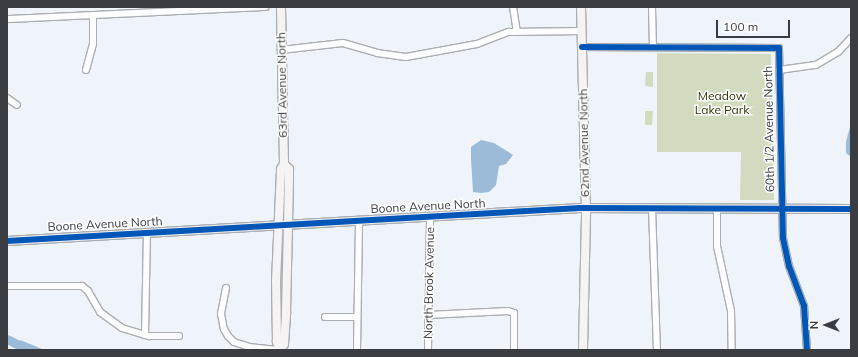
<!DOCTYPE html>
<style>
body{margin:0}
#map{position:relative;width:858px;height:357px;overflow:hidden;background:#eef4f9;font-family:Mulish,sans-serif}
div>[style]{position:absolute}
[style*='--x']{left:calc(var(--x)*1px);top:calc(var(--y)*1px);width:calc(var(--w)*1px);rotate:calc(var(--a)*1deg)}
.green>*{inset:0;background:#d2dbc0}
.water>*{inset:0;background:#9bbbd9}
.river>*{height:9px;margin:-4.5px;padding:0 4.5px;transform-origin:4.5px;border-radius:4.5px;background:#9bbbd9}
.roads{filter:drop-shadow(1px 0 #aaaeb2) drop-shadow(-1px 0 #aaaeb2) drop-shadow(0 1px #aaaeb2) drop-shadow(0 -1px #aaaeb2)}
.street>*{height:6px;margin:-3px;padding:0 3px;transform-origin:3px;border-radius:3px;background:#fcfdfe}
.secondary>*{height:8px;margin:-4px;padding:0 4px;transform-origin:4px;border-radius:4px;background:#f5f3f4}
.cycleway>*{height:6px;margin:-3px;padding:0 3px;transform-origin:3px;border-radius:3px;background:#0057b8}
span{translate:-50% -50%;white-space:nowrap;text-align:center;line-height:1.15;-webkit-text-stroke:3px #fff;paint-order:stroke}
.street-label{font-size:12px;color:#393c40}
.park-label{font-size:12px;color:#30360b}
.frame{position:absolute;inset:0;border:8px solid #393c40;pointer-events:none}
.north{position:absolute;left:806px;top:305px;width:40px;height:40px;-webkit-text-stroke:3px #fff;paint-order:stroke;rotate:270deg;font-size:11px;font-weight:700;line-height:16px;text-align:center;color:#393c40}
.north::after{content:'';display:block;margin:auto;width:14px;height:18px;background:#393c40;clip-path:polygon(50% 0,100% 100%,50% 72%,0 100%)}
.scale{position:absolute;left:716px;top:20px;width:74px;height:18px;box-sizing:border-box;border:2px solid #393c40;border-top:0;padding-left:5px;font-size:12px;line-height:14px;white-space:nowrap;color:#393c40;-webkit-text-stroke:3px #fff;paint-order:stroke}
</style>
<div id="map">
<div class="green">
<div style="clip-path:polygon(657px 53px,771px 54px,774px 200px,740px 200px,741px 152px,657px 152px)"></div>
<div style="clip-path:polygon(646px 72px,653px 72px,653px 87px,645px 86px)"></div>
<div style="clip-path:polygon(645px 111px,653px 111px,652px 125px,645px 125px)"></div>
</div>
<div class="water">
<div style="clip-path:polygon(851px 123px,851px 157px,846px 153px,846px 142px)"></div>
<div style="clip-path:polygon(481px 140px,494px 143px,513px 155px,506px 164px,499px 166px,496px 185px,489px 192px,481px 193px,473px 192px,471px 159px,471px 147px)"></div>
<div style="clip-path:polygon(20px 340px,35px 346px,44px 350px,26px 350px,20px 345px)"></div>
</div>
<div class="river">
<div style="--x:7;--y:339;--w:25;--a:27"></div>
</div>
<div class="roads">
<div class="street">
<div style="--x:513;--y:7;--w:24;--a:81"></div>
<div style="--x:652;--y:7;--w:40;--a:88.6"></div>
<div style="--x:7;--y:19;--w:259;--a:-2.7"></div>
<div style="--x:582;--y:47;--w:197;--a:0.3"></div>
<div style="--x:779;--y:48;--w:190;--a:88.8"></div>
<div style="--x:783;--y:238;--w:29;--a:78"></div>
<div style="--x:789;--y:266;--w:43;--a:69.4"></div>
<div style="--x:804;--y:306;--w:44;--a:86.1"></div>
<div style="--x:281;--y:50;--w:62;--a:-6.4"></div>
<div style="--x:343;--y:43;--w:35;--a:16"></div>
<div style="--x:377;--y:53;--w:29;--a:8"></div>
<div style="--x:406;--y:57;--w:72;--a:-10.4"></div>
<div style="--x:477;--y:44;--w:34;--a:-21"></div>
<div style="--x:509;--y:32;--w:73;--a:-0.8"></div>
<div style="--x:86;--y:70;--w:27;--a:-75"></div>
<div style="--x:93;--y:44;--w:28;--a:-90"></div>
<div style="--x:779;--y:70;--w:37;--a:-8"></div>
<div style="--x:816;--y:65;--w:26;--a:-31"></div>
<div style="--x:838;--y:52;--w:19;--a:-47"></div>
<div style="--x:7;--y:98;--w:12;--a:35"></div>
<div style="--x:652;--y:208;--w:142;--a:88"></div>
<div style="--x:717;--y:209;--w:37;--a:90"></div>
<div style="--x:717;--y:246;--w:66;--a:77.8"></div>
<div style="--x:731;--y:311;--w:39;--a:89"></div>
<div style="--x:7;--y:286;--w:75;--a:0"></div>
<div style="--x:82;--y:286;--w:8;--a:40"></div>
<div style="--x:88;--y:291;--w:24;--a:60"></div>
<div style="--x:100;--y:312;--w:27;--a:36"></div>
<div style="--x:122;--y:328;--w:28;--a:17"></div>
<div style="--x:149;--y:336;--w:30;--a:0"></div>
<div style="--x:226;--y:288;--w:26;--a:101"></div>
<div style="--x:221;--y:314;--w:15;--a:79"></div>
<div style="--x:224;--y:329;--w:8;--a:60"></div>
<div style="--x:228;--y:336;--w:8;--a:45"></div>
<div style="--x:234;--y:342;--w:16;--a:18"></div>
<div style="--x:249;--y:347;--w:31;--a:6"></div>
<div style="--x:428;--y:315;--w:80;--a:-2.9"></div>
<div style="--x:508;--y:311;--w:6;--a:18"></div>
<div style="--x:514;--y:313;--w:37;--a:90"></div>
<div style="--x:325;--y:317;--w:32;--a:0"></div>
<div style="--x:145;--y:335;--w:102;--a:-88.9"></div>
<div style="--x:357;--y:350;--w:129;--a:-89.1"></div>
<div style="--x:428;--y:350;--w:133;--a:-89.1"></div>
</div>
<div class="secondary">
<div style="--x:581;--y:7;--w:209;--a:88.6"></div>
<div style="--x:586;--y:216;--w:134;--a:91.3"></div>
<div style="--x:7;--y:241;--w:574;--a:-3.3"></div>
<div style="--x:580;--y:208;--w:271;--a:0.2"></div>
<div style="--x:280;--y:350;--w:9;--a:-111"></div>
<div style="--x:277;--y:342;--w:61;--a:-90.9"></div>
<div style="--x:276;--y:281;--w:112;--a:-87.4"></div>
<div style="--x:281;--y:169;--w:6;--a:-59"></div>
<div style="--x:284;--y:164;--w:157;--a:-91.1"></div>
<div style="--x:280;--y:350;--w:7;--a:-56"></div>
<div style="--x:284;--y:344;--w:32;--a:-86"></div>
<div style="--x:286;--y:312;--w:135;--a:-88.7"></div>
<div style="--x:289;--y:177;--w:8;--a:-90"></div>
<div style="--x:289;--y:169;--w:7;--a:-135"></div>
</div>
</div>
<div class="cycleway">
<div style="--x:582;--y:47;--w:197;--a:0.3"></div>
<div style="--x:779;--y:48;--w:190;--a:88.8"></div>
<div style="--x:783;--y:238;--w:29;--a:78"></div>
<div style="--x:789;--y:266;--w:43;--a:69.4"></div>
<div style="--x:804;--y:306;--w:44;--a:86.1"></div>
<div style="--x:7;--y:241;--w:574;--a:-3.3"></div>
<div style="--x:580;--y:208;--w:271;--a:0.2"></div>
</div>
<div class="street-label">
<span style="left:282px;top:85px;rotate:-91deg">63rd Avenue North</span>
<span style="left:769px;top:129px;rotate:-91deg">60th 1/2 Avenue North</span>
<span style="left:584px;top:143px;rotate:-91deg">62nd Avenue North</span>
<span style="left:428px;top:206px;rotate:-3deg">Boone Avenue North</span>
<span style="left:105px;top:224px;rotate:-3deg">Boone Avenue North</span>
<span style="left:429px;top:283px;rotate:-89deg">North Brook Avenue</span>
</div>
<div class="park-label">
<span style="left:722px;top:103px">Meadow<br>Lake Park</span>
</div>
<div class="frame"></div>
<div class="north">N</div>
<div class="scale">100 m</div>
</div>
